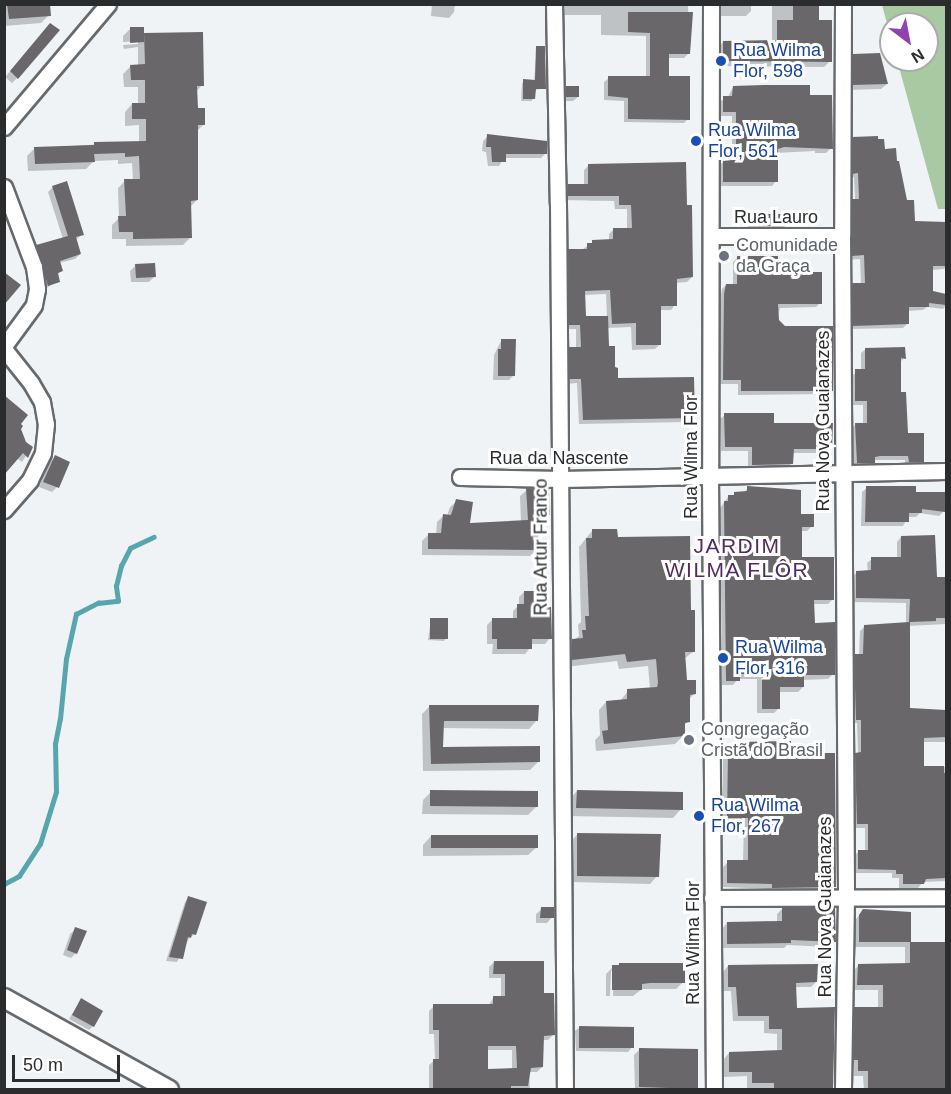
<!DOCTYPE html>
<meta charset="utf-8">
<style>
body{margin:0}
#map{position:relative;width:951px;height:1094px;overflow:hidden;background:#eff3f6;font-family:Helvetica,sans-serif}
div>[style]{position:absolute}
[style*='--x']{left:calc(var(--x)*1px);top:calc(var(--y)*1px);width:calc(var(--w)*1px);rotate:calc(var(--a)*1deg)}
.green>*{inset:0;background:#a9c9a2}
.shadow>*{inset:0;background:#0003}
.stream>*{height:4.5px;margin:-2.25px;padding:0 2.25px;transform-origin:2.25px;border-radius:2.25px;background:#59a5ae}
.building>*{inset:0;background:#69676a}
.roads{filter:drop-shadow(2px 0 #676a6d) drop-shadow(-2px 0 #676a6d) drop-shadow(0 2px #676a6d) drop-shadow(0 -2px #676a6d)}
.minor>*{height:15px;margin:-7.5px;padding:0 7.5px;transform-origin:7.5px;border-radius:7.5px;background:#fff}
.tertiary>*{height:18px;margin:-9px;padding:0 9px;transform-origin:9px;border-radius:9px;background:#fff}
.dots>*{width:16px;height:16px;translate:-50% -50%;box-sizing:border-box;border:3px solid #fff;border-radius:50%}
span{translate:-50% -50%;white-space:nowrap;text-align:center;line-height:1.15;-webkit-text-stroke:6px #fff;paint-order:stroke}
.transit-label{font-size:18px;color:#164399}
.left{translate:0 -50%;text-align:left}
.street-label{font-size:18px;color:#2a2c2d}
.worship-label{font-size:18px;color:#5b616d}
.quarter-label{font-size:21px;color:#512b62;letter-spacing:1.5px}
.frame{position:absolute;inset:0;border:6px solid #2a2c2d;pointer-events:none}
.north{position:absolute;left:879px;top:12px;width:60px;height:60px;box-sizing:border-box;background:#fff;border:2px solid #aaabab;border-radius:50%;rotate:148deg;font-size:16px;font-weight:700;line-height:24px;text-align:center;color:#2a2c2d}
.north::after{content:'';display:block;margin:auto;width:21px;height:27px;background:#9041b2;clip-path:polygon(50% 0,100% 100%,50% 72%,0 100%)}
.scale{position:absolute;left:12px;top:1055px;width:108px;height:27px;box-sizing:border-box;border:3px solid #2a2c2d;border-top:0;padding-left:8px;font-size:18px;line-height:21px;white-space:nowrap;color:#2a2c2d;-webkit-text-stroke:4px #fff;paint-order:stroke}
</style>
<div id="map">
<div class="green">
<div style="clip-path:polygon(882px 5px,946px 5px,946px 209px,938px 209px,897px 60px,927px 60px,927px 24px,891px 24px,891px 38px)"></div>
</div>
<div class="shadow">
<div style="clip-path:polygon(4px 4px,48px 4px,49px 15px,41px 23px,4px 26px)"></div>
<div style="clip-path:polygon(432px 4px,455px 4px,454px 12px,449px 18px,431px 16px)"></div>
<div style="clip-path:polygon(562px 4px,688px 4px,689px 53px,684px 58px,667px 58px,668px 78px,688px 119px,684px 123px,624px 122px,624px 101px,604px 100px,604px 82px,609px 78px,646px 78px,646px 36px,601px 35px,601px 15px,562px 15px)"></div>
<div style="clip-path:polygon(717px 4px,751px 4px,751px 11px,746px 16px,716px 16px)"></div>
<div style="clip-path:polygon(772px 4px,817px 4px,818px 21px,830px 61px,824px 67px,717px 66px,717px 48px,723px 42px,772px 42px)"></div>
<div style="clip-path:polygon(131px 28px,143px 37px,145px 34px,202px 85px,196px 92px,196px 109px,204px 124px,197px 131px,197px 200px,190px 207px,191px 237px,183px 245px,126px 246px,126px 239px,112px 239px,112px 225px,119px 218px,118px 188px,125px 181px,133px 180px,132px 163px,118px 164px,118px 160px,94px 161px,86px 169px,28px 171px,27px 156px,35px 148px,139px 142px,139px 125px,125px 126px,125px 112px,132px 104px,138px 104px,138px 87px,124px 87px,123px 74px,131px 66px,138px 66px,138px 47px,124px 49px,123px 45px,138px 44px,138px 41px,123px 42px,123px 36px)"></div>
<div style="clip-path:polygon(45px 31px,17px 78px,12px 83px,5px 77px)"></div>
<div style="clip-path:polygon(537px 48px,544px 88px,534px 90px,532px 101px,521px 101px,522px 83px,534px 81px)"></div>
<div style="clip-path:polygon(853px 55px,887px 84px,881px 89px,848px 90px,848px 60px)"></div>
<div style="clip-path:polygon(733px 87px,808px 97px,831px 148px,826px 153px,815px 153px,815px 151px,776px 153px,776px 181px,772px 186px,719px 186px,719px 167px,723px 162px,729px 162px,732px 155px,732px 116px,719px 116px,719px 102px,728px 97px)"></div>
<div style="clip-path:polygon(566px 88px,578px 97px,573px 101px,562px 101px,562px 92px)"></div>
<div style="clip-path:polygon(488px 136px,546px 153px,541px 158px,504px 158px,499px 166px,488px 166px,486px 152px,482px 151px,483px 141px)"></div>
<div style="clip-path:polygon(853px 138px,883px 150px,895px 163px,914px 223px,946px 224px,946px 267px,944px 269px,932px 270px,932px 293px,946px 295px,946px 305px,943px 309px,927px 307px,923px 310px,907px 311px,907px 324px,903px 328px,849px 329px,849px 289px,853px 285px,861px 285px,860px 259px,848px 260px,848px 205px,855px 200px,854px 177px,848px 177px,848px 142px)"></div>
<div style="clip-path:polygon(evenodd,589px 165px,685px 206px,692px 277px,687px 282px,675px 283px,675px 305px,671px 310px,660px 310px,660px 344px,655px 349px,632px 350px,631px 327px,607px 328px,608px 348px,617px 380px,693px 417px,689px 422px,579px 424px,577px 383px,565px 384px,565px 353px,570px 348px,576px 348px,576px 329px,564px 329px,564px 255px,569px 251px,583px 249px,593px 242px,609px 241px,609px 234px,614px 229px,627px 229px,627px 209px,615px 209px,614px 201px,563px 200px,563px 191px,568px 186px,584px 186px,584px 170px,589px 165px,606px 294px,607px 318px,584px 318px,583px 295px,606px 294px)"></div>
<div style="clip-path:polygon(53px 187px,82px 234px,76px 240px,80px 254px,75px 259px,59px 263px,61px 271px,57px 275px,58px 281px,43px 290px,32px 252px,37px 247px,63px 239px,48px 192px)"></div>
<div style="clip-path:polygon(752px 216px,785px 226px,781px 230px,748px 230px,748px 220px)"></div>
<div style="clip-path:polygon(738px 257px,820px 303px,816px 307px,780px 308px,777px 321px,832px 390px,828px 394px,738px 395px,738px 384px,719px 384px,720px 300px,722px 289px,726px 285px,733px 285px,733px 262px)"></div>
<div style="clip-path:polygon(136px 265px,154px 277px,149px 282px,131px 282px,130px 271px)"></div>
<div style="clip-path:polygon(501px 341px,514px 375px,509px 380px,493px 380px,494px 355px)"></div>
<div style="clip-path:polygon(866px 349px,904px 358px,899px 363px,899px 394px,907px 435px,922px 461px,918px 465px,905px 466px,905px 460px,875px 460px,869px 466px,853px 467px,851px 429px,856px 424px,863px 424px,863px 405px,852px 405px,852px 375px,861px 371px,861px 353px)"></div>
<div style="clip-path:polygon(4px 397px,19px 424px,25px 443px,31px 448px,22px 462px,17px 458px)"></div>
<div style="clip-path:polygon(725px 415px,773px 425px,831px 449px,827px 453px,792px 453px,791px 464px,787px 468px,748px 468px,748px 451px,721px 451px,720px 419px)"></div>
<div style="clip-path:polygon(55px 457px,57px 487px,52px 492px,39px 487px,50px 462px)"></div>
<div style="clip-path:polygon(748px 488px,800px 516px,812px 526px,807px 531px,800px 531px,800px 559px,833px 599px,828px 604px,812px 604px,814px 624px,833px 674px,828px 679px,802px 680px,803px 687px,798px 692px,779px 692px,779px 708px,774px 713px,757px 713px,757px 679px,738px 679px,733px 685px,722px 685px,720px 508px,728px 497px,743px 493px)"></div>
<div style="clip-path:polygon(867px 488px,915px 493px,946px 493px,944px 511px,939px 516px,920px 513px,916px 517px,908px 517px,903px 526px,861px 526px,862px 492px)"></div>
<div style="clip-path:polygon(527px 490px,548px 514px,542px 521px,537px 521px,537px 549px,530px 556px,422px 555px,422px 541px,429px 534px,436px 535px,437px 522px,444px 515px,447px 516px,450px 507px,457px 501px,469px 524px,521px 522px,520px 496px)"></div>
<div style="clip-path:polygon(592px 531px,617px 539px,689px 611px,694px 651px,684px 659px,685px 682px,694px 694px,688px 700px,688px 721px,683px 726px,683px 736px,675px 744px,596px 751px,595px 740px,600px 735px,599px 710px,606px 702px,620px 701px,628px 691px,650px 689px,648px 666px,619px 669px,617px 661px,565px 667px,565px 648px,579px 636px,578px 625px,581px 622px,579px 547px)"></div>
<div style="clip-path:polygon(901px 537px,935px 579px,946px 579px,946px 624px,908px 626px,909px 710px,946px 710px,946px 742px,923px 742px,923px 768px,946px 767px,946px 881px,923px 882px,918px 888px,899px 888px,899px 878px,892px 878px,892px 873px,854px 873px,854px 856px,858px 852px,865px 852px,865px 828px,854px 828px,851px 758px,858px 754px,857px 723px,852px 723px,851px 660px,859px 656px,860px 631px,865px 626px,906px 624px,906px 603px,852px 602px,852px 577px,857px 572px,868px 572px,867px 563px,872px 559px,897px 558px,897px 542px)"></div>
<div style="clip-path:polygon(524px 592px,539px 608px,550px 638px,545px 644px,530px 644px,530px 648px,525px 654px,492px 654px,493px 644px,487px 644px,487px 625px,492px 620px,513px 619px,513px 611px,519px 605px,519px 597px)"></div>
<div style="clip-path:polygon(431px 620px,446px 638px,444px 641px,428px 640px)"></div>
<div style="clip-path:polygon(430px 706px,537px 720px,529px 729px,442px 728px,442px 749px,538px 762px,530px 770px,423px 771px,422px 714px)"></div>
<div style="clip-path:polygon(739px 743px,789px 754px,835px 886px,830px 891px,768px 892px,768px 889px,723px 887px,723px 867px,728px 862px,743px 862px,744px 822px,722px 822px,723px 759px,728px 754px,734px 754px,734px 748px)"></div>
<div style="clip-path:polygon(577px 791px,681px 809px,673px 818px,568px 816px,569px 800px)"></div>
<div style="clip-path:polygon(431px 792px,536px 807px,528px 815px,422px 814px,423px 800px)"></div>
<div style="clip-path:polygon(578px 834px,657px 876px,650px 884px,571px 882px,571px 841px)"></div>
<div style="clip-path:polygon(431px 836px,537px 847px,528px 855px,423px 856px,423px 845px)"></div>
<div style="clip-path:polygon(189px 898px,195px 934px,189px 938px,177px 962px,166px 961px,185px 902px)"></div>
<div style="clip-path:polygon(542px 909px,552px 917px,547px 923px,536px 923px,536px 914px)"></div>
<div style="clip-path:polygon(782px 909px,834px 942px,829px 947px,787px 945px,784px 948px,722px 948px,722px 929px,727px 923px,777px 923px,777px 914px)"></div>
<div style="clip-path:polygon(863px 910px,910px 913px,910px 943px,946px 943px,946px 1090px,864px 1090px,863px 1076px,854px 1076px,854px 1065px,849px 1065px,849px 1014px,855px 1009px,878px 1009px,878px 990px,853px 990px,853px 971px,859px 965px,905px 965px,905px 947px,854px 947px,854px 922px)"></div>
<div style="clip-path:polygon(76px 929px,76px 953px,71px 958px,63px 955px,70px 934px)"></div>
<div style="clip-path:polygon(evenodd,494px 962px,542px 994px,553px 1035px,548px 1040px,542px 1040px,542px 1067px,537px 1072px,529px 1072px,530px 1090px,429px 1090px,429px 1065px,435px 1060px,434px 1034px,429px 1034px,429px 1011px,434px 1006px,489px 1005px,493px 998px,501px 998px,501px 978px,489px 978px,489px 967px,494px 962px,487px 1050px,512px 1050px,512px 1069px,487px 1070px,487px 1050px)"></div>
<div style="clip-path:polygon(620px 964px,683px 982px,676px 989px,642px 989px,633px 996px,613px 996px,614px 968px,611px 971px,610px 996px,606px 996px,606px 974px,613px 967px)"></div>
<div style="clip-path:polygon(728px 966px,816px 982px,811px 987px,795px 987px,796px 1009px,833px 1009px,832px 1090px,747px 1090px,747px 1076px,724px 1077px,724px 1059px,729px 1053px,777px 1052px,777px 1034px,764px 1033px,764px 1021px,733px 1021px,731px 991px,723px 991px,723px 972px)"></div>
<div style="clip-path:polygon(81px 1000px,93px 1026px,89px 1030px,69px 1019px)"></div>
<div style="clip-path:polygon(580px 1027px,632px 1047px,628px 1052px,576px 1051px,575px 1031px)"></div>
<div style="clip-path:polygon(639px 1050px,697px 1050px,697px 1090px,635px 1090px,634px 1055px)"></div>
</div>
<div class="stream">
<div style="--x:4;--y:884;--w:17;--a:-28"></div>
<div style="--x:19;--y:876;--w:38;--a:-57"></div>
<div style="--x:40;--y:844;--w:54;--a:-72.9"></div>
<div style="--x:56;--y:792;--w:48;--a:-91.2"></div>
<div style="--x:55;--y:744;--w:25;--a:-79"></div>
<div style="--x:60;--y:719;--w:60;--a:-84.3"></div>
<div style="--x:66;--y:659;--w:46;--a:-77.5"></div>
<div style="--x:76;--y:614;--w:25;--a:-27"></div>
<div style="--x:98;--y:603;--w:20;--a:-6"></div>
<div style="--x:118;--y:601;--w:15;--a:-98"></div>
<div style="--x:116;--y:586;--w:21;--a:-76"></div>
<div style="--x:121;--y:566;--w:20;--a:-63"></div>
<div style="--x:130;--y:548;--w:26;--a:-25"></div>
</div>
<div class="building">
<div style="clip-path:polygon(7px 4px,50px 4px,51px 16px,9px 19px)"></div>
<div style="clip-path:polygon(793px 4px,819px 4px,819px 20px,832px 20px,832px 62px,723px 61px,723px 41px,777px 40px,777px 20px,793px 20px)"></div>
<div style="clip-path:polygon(628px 12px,693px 12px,690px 54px,669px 54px,669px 76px,690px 76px,690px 120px,628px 119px,628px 98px,608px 96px,608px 76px,650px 76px,650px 33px,628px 32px)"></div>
<div style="clip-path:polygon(50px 23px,60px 30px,18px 79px,10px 71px)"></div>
<div style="clip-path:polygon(130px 27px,144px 27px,144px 42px,130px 43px)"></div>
<div style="clip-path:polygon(203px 32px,204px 86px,197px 86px,198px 108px,205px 108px,205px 125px,198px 125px,198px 200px,191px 201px,192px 238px,133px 239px,133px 232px,119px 232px,118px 216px,126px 216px,124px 179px,140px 179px,139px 156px,125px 157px,125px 153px,94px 154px,95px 162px,35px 164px,34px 147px,94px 145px,94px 149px,94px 142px,146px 141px,146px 119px,132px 119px,132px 103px,145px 103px,145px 80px,131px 80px,130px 65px,145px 64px,144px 33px)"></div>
<div style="clip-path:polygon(536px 46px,545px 46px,546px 89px,536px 89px,535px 99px,523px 99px,523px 79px,535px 80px)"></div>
<div style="clip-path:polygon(880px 53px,888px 84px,852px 85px,853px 54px)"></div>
<div style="clip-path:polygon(765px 85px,810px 85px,810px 95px,832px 95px,833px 149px,784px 147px,778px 149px,778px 182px,723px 182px,723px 161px,733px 160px,733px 152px,736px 152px,736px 112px,723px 112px,723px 96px,732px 96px,733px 86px)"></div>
<div style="clip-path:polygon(566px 86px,579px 86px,579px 97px,566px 97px)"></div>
<div style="clip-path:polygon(487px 134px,547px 141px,547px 154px,506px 154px,506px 162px,492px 162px,491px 147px,486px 147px)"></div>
<div style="clip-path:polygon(878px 136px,878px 139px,884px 139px,885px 149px,896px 148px,897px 161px,899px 161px,907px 200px,914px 200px,915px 221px,946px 222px,946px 266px,933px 266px,933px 291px,946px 294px,946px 305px,929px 303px,929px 307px,909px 307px,909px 324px,852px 326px,852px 283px,865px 283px,864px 255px,852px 256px,852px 199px,859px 199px,858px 173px,852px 174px,852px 137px)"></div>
<div style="clip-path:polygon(686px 162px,687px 205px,692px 205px,693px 277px,677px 279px,677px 306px,661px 306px,661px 345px,636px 345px,636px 323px,612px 324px,610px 290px,585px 291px,586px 316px,608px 316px,609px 346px,615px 346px,615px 367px,618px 368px,618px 378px,694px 377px,695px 418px,583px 420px,581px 379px,569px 379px,569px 347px,581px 347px,580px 325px,569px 325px,568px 249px,587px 249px,587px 243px,592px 243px,592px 240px,613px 239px,613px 228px,632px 228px,631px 205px,619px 205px,619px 196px,568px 196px,568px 184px,588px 184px,588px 164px)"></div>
<div style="clip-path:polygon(67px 181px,84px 235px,76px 237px,81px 254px,60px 261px,63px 271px,58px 273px,60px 282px,48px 286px,36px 245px,68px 236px,52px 186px)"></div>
<div style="clip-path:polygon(751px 214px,786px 214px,787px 226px,751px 226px)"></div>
<div style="clip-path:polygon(737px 256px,778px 256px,778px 272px,822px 272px,822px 304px,778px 304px,779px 320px,785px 326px,833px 326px,833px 391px,741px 391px,741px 380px,723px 380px,724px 294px,726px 284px,737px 284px)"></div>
<div style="clip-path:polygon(155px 263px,156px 277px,136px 278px,135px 264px)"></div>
<div style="clip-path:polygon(4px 272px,21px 285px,4px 305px)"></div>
<div style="clip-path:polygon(501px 339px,516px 339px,515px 376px,498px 376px,498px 349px,501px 349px)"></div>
<div style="clip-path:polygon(905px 347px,906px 359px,901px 358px,901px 392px,906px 392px,908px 433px,924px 433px,924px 462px,909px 462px,908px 456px,880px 456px,875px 457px,875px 463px,857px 463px,855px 423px,867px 423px,867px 401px,855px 401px,855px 369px,865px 369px,865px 348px)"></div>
<div style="clip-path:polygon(4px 395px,28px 415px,21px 424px,23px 426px,21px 429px,26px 442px,33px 447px,28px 458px,23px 453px,4px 475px)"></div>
<div style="clip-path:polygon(724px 413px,774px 413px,774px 423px,833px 423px,832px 449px,794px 449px,793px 464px,752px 465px,752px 447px,725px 447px)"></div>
<div style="clip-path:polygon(55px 455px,70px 462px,59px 488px,43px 482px)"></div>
<div style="clip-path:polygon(747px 486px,801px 490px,801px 514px,814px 514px,814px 527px,802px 527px,802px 557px,834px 557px,834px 600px,814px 600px,815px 623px,835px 622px,835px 675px,804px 675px,804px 687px,780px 687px,780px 709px,762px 709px,762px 674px,740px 674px,740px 681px,726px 681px,724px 501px,728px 501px,728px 495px,734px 495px,734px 492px,747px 491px)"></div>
<div style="clip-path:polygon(866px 486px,916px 486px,916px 492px,946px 492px,945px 512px,922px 509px,922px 513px,909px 513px,909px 522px,865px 522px)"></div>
<div style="clip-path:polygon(526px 488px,549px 489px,550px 515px,539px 515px,538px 550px,428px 549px,428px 533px,441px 533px,443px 514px,451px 515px,456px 499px,473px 502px,470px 523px,528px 520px)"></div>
<div style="clip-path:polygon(592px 529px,617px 529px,618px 537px,690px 536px,691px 610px,695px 610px,695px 652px,685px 652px,687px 680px,696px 680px,696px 694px,690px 695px,690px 722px,685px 723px,685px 736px,604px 744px,602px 731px,608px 730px,606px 701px,627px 699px,627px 689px,657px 687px,658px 683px,656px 659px,627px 662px,625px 654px,572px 660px,572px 639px,583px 638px,582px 630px,586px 630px,585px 616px,589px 616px,586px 538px,592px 538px)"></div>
<div style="clip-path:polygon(935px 535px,937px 577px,946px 577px,946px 618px,936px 618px,936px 621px,910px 622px,910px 708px,946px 710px,946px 737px,924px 738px,924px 766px,944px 766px,944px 773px,946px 773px,946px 878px,926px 879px,924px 884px,903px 884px,903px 874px,896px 874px,896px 870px,858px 869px,858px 850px,868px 850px,868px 824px,857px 824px,855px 753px,861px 752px,861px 720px,856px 720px,854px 654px,863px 654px,864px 625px,909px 622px,910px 599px,856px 598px,856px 571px,871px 570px,871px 557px,901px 557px,901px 536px)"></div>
<div style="clip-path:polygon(524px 591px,541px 591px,541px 607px,551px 607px,552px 639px,532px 639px,532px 649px,497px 649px,497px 639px,492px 639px,492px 618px,517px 618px,517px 604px,524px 604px)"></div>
<div style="clip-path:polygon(430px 618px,448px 618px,448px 639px,430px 639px)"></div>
<div style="clip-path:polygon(429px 705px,539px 705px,538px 721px,444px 721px,443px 747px,540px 746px,540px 762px,431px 764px)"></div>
<div style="clip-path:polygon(791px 741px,791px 753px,835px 753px,836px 887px,772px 888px,772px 884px,727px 883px,727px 860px,748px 860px,748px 818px,727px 818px,728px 753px,738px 753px,738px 742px)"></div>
<div style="clip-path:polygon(430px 790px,538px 791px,538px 807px,430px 806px)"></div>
<div style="clip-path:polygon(577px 790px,683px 792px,683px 810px,576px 808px)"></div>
<div style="clip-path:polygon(577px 833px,661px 834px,659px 877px,577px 876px)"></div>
<div style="clip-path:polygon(431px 835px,538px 835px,538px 848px,431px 848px)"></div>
<div style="clip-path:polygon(188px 896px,207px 902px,196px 935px,192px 934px,191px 938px,188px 937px,183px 959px,169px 957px)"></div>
<div style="clip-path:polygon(541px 907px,554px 907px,554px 918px,540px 918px)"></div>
<div style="clip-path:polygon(782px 907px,835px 907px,836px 942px,791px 940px,791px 943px,727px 944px,727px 922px,782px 921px)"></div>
<div style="clip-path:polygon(863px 909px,911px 912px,911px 942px,946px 942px,946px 1089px,868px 1089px,868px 1071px,858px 1071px,858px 1060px,853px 1060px,854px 1007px,883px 1007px,883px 985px,857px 985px,858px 964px,910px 963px,910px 942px,859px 942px,859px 915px)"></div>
<div style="clip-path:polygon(75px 927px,87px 931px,77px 954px,67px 950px)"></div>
<div style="clip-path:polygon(evenodd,494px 961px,544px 961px,544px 993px,554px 993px,555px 1035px,544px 1036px,543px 1067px,531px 1068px,528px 1086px,511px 1086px,511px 1089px,433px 1089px,433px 1059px,439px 1059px,439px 1030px,433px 1030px,433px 1004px,493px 1004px,493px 996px,505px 996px,505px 974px,493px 974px,494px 961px,488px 1046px,516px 1046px,517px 1068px,488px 1069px,488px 1046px)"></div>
<div style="clip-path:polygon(619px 963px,685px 963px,685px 983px,650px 983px,642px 984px,642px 990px,612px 990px,612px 965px,619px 965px)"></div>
<div style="clip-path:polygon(818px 964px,817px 982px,796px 983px,797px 1008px,835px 1007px,833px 1089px,774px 1089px,774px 1083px,752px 1083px,752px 1072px,729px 1072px,729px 1052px,782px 1050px,782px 1029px,769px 1029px,769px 1016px,738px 1016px,736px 987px,728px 987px,728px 965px)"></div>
<div style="clip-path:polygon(81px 998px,103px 1011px,94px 1027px,72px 1015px)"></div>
<div style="clip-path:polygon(579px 1026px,634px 1027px,634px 1048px,579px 1048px)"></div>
<div style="clip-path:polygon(639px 1048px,698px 1049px,698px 1089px,639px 1087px)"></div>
</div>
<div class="roads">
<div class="minor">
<div style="--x:554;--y:4;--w:200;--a:88.9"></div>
<div style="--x:558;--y:204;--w:886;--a:89.55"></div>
<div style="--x:711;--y:4;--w:470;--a:90.1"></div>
<div style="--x:710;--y:474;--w:616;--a:89.63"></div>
<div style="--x:843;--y:4;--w:232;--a:90.2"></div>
<div style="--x:842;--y:236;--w:661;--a:89.65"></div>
<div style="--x:846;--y:897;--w:193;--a:90.9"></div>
<div style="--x:4;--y:127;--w:161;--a:-49.8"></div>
<div style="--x:4;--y:187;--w:85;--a:69.4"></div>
<div style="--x:34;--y:267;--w:22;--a:82"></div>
<div style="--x:37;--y:289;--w:16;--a:101"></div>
<div style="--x:34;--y:305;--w:51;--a:126.2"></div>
<div style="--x:711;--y:236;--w:131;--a:0"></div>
<div style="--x:4;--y:349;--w:43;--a:51.5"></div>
<div style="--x:31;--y:383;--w:22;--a:60"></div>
<div style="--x:42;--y:402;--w:22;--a:80"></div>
<div style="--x:46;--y:424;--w:29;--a:96"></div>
<div style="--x:43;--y:453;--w:30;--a:116"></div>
<div style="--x:30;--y:480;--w:40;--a:131"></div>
<div style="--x:460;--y:477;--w:101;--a:1.1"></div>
<div style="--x:561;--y:479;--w:385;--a:-1.2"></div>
<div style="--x:712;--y:898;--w:234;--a:-0.2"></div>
</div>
<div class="tertiary">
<div style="--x:4;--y:998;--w:189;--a:29.1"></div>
</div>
</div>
<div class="dots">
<div style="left:721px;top:61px;background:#1a4fb4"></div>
<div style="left:696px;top:141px;background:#1a4fb4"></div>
<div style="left:724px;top:256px;background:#6b7280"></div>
<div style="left:723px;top:658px;background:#1a4fb4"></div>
<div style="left:689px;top:740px;background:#6b7280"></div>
<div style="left:699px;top:816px;background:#1a4fb4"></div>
</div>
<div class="transit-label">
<span class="left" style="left:733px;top:61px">Rua Wilma<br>Flor, 598</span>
<span class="left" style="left:708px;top:141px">Rua Wilma<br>Flor, 561</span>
<span class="left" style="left:735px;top:658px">Rua Wilma<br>Flor, 316</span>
<span class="left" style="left:711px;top:816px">Rua Wilma<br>Flor, 267</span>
</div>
<div class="street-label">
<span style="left:776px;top:217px">Rua Lauro</span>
<span style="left:823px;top:421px;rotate:-90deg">Rua Nova Guaianazes</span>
<span style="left:691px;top:457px;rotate:-90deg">Rua Wilma Flor</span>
<span style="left:559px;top:458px">Rua da Nascente</span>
<span style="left:541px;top:547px;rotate:-90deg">Rua Artur Franco</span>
<span style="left:825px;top:907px;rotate:-90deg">Rua Nova Guaianazes</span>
<span style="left:693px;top:943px;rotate:-90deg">Rua Wilma Flor</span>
</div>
<div class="worship-label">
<span class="left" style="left:736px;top:256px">Comunidade<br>da Graça</span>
<span class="left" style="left:701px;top:740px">Congregação<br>Cristã do Brasil</span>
</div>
<div class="quarter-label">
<span style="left:737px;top:558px">JARDIM<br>WILMA FLÔR</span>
</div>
<div class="frame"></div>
<div class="north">N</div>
<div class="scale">50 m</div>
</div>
